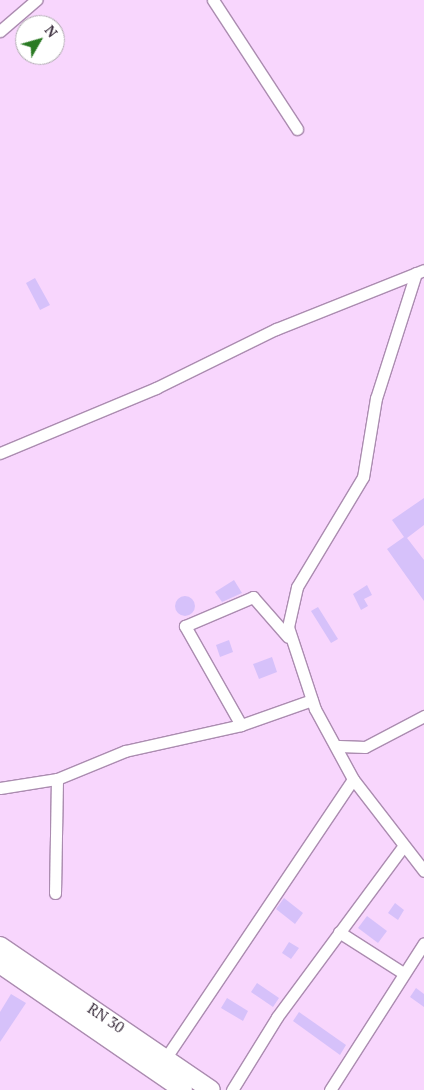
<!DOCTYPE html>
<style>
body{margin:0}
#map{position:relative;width:424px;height:1090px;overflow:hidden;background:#f8d6fd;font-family:"PT Serif",serif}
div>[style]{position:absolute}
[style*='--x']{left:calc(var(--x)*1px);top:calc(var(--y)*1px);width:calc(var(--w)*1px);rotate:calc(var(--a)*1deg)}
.building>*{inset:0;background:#d6c1fa}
.round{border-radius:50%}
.roads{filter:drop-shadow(1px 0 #ab8cb0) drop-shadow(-1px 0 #ab8cb0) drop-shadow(0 1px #ab8cb0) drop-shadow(0 -1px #ab8cb0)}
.street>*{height:11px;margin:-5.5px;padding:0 5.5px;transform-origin:5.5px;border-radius:5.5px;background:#fff}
.primary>*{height:18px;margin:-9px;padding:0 9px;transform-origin:9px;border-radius:9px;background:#fff}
span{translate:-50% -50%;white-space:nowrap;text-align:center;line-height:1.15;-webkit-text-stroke:4px #fff;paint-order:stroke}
.street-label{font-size:15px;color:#3a2d3c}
.north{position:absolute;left:15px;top:15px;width:50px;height:50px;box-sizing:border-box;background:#fff;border:1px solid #b0abb1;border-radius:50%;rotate:52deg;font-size:14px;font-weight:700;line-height:20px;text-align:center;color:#3a2d3c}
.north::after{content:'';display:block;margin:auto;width:18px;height:22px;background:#2a7a23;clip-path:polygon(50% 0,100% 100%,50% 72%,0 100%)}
</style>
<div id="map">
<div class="building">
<div style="clip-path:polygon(35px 278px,50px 305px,40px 310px,26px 283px)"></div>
<div style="clip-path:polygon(424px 498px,424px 525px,407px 538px,424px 560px,424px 601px,387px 549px,404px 537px,392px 520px)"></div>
<div style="clip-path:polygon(234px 580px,242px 593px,222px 602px,215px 592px)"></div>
<div style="clip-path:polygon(367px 585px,372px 595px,364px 599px,368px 606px,361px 610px,353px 594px)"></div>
<div class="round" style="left:175px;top:596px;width:20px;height:20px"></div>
<div style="clip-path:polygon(318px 607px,338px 639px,331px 643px,311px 611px)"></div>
<div style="clip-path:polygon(229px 640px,233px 652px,220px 657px,216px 645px)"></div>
<div style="clip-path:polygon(272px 657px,277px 672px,259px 679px,253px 664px)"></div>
<div style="clip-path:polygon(284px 898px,303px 913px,295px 924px,276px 909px)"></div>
<div style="clip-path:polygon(395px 903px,404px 910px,398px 920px,388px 913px)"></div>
<div style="clip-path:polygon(367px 916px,387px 931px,378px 943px,358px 928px)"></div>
<div style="clip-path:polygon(289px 942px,299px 948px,291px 959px,282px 953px)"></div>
<div style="clip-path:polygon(257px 983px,279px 998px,273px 1007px,251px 992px)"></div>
<div style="clip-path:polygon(416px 988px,424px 994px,424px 1007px,410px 997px)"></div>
<div style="clip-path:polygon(11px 994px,26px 1003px,0 1042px,0 1012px)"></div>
<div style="clip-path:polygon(227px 998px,248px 1011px,243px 1021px,221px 1008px)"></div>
<div style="clip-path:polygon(299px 1012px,346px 1045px,340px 1055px,293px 1021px)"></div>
</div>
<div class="roads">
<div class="street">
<div style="--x:213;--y:0;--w:154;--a:56.9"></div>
<div style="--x:0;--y:31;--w:48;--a:-40.7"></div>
<div style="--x:416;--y:273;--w:131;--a:107.7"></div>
<div style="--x:376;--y:398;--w:80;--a:99.3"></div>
<div style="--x:363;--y:477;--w:128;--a:121"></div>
<div style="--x:297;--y:587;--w:41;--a:102.7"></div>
<div style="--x:288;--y:627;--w:86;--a:71.8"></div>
<div style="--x:315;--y:709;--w:80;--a:61.5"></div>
<div style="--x:353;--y:779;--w:116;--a:52.3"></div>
<div style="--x:0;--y:453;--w:169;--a:-22.6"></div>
<div style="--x:156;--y:388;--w:134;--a:-26.2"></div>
<div style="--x:276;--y:329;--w:159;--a:-21.7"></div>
<div style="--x:241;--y:725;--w:114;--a:-119.5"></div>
<div style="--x:185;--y:626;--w:74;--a:-23.1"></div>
<div style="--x:253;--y:597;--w:53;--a:48.8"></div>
<div style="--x:339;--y:746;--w:26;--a:2"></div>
<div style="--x:365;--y:747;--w:67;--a:-27.7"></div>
<div style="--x:0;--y:788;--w:58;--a:-9"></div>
<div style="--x:57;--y:779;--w:74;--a:-22.4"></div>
<div style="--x:125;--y:751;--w:119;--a:-12.6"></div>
<div style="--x:241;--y:725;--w:75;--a:-19.4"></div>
<div style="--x:55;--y:893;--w:114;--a:-89"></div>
<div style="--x:339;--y:932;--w:76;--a:32.6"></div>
<div style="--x:165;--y:1059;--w:337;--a:-56.1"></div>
<div style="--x:232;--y:1090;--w:86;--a:-58.3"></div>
<div style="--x:277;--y:1017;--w:212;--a:-53.5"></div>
<div style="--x:330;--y:1090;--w:174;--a:-57.4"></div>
</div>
<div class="primary">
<div style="--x:0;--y:946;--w:255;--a:34.3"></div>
<div style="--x:0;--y:964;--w:222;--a:34.5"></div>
</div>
</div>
<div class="street-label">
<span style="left:106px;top:1018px;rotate:34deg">RN 30</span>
</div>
<div class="north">N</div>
</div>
